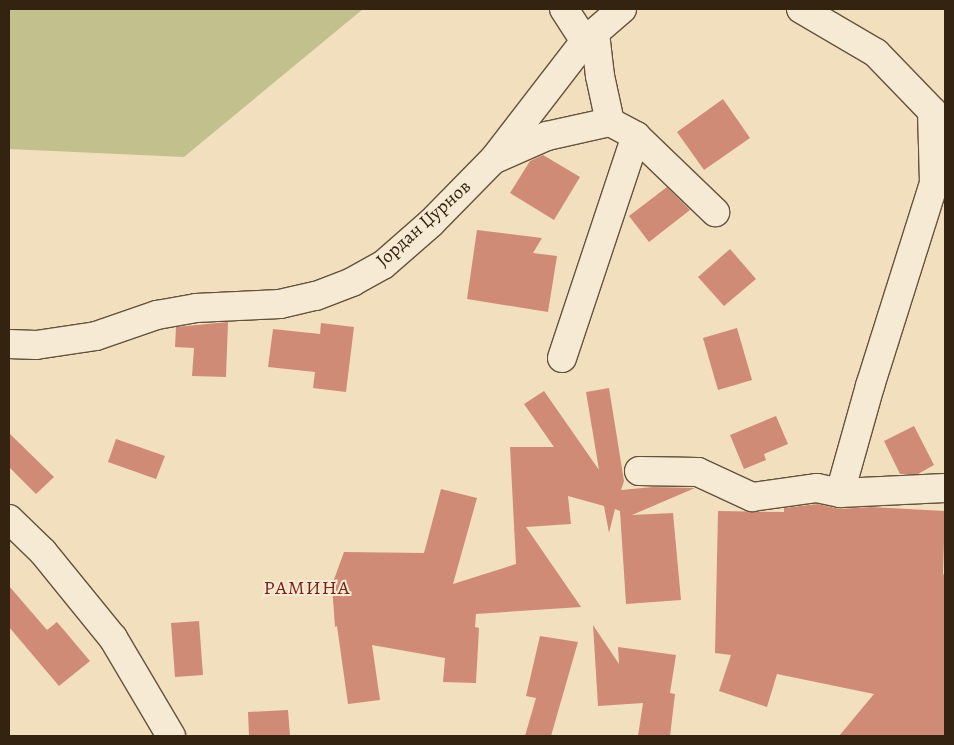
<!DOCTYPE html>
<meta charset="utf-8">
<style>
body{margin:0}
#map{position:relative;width:954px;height:745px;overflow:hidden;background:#f2dfbd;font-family:Alegreya,serif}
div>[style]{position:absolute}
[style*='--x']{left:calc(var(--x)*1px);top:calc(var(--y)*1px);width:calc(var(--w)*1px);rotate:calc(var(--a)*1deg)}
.green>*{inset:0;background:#c2c08c}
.building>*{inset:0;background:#d08b77}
.roads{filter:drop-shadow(1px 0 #64523c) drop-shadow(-1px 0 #64523c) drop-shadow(0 1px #64523c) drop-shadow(0 -1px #64523c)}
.minor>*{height:28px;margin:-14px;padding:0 14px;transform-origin:14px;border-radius:14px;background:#f7ead4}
span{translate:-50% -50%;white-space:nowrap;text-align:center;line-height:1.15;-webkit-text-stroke:4px #f7ead4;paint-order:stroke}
.street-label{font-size:19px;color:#342311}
.neighbourhood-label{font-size:20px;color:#7a1f14;letter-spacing:1px}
.frame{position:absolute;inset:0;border:10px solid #342311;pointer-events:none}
</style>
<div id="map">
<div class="green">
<div style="clip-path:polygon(9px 9px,363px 9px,184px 157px,9px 149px)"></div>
</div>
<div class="building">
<div style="clip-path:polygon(723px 99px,750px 138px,704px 170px,677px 132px)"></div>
<div style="clip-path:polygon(543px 155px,580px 177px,554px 220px,510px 193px,530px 161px)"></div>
<div style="clip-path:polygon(667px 187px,690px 210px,649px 242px,629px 216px)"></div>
<div style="clip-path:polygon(477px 230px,542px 238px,533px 253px,557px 256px,548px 312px,467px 299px)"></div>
<div style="clip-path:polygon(730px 249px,756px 279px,724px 306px,698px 277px)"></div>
<div style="clip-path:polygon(228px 322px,226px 377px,192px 376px,194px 348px,175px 347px,176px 327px)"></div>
<div style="clip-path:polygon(321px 323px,354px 327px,346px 392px,313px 388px,315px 372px,268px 367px,273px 329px,320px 334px)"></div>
<div style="clip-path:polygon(737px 328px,752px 380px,718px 390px,703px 338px)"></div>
<div style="clip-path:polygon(609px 388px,624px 481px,621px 490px,653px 487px,695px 488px,632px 515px,673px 513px,681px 600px,626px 604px,620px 511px,615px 509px,609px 533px,604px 506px,568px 496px,571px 524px,526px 527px,581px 607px,476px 614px,475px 627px,479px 628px,476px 683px,443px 682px,445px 658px,372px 645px,380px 700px,348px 704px,337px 626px,335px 627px,332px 585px,344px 552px,424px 553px,441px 489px,477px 498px,453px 584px,516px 564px,510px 447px,554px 447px,524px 404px,544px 391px,599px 470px,586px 392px)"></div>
<div style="clip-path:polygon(776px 416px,788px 444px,764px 454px,766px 460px,744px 469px,730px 435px)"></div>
<div style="clip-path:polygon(914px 426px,934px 465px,918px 474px,900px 474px,884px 441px)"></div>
<div style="clip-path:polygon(9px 433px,54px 477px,36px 494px,9px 467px)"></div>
<div style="clip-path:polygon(116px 439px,165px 456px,156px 479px,108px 462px)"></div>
<div style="clip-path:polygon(818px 504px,840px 509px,871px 507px,945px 511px,943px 574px,945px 575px,945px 736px,839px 736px,874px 694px,777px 674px,767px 707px,719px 691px,731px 655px,715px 653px,718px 511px,784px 512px,784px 508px)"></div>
<div style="clip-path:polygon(9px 586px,47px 630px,57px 622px,90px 661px,59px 686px,9px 627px)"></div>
<div style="clip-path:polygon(199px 621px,203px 675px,175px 677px,171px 623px)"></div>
<div style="clip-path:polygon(593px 625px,619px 664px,618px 647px,676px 655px,670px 693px,675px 694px,670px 736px,638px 736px,643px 703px,598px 706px)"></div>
<div style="clip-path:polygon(540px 636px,578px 642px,551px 736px,525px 736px,536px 698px,526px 696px)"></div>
<div style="clip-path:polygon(288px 710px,290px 736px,249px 736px,248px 712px)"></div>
</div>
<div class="roads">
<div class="minor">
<div style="--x:564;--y:9;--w:38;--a:57"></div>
<div style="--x:801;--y:9;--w:87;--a:30.4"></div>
<div style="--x:876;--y:53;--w:81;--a:46"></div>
<div style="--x:932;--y:111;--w:72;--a:88.4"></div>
<div style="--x:934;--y:183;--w:213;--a:107.5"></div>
<div style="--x:870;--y:386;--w:111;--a:105.7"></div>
<div style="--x:595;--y:33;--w:43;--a:83.4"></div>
<div style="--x:600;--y:76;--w:47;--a:77.7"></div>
<div style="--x:610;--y:122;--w:30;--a:28"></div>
<div style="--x:636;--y:136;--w:110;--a:43.9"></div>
<div style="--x:495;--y:159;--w:57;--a:-23.9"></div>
<div style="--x:547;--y:136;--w:65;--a:-12.5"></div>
<div style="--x:9;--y:344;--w:27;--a:2"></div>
<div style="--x:36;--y:345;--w:61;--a:-8.5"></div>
<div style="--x:96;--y:336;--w:65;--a:-19"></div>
<div style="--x:157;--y:315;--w:40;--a:-10"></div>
<div style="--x:196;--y:308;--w:84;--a:-2.7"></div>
<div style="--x:280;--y:304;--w:37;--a:-13"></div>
<div style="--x:316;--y:296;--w:39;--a:-21"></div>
<div style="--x:352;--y:282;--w:35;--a:-29"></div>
<div style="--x:383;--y:265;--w:64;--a:-41.2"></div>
<div style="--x:431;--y:223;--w:90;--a:-45.5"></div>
<div style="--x:494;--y:159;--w:149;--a:-52.4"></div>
<div style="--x:585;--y:41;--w:49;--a:-40.9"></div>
<div style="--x:562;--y:358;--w:234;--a:-71.6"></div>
<div style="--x:639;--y:471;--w:59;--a:1"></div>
<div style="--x:698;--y:472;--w:60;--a:24.8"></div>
<div style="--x:752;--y:497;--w:66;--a:-7.9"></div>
<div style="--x:817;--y:488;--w:24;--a:12"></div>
<div style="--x:840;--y:493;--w:105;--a:-2.7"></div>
<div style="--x:9;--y:519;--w:47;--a:44.1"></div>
<div style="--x:43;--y:552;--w:111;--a:50.9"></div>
<div style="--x:113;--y:638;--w:114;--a:59.4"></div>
</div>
</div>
<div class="street-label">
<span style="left:424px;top:224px;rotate:-42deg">Јордан Џурнов</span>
</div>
<div class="neighbourhood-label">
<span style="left:307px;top:587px">РАМИНА</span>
</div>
<div class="frame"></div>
</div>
